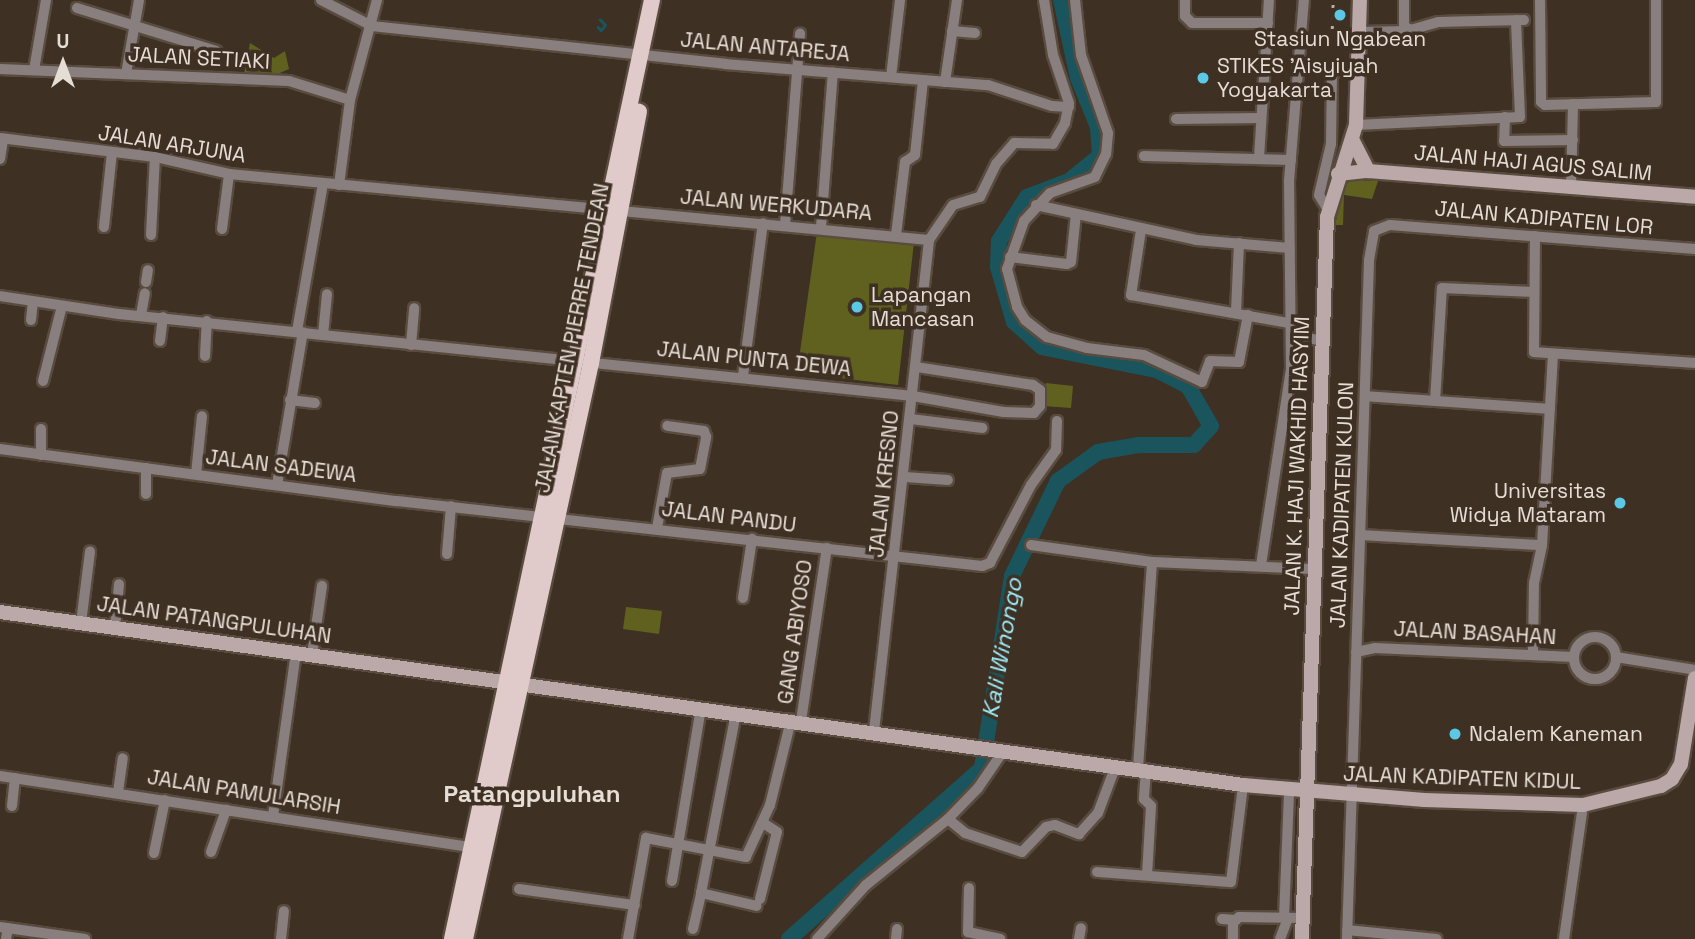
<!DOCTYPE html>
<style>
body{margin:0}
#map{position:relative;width:1695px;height:939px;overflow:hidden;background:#3e3023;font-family:"Space Grotesk",sans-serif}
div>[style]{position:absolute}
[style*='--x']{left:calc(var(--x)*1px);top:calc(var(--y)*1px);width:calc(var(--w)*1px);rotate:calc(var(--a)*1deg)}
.green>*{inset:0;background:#60611e}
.stream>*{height:2.5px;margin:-1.25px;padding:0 1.25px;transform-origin:1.25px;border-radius:1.25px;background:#1a555e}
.river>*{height:16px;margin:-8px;padding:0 8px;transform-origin:8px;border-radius:8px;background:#1a555e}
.roads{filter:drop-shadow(2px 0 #594c3f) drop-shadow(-2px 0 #594c3f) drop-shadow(0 2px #594c3f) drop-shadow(0 -2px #594c3f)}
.street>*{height:10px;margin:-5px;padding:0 5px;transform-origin:5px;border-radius:5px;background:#8a7f7f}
.street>.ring{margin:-5px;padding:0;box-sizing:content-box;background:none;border:10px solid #8a7f7f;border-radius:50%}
.secondary>*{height:14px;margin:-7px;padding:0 7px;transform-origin:7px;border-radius:7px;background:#bba9a9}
.primary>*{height:16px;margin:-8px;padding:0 8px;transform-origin:8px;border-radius:8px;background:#e1caca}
.rail>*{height:2.5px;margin-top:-1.25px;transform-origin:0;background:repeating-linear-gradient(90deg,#b9afa6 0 3.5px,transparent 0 10.5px)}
.dots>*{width:19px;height:19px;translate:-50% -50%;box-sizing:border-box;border:4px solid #3e3023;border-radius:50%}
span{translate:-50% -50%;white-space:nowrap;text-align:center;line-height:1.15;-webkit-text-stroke:7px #3e3023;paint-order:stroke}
.poi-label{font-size:21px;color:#e6ddd5}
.left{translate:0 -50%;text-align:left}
.right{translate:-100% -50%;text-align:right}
.street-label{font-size:21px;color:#e6ddd5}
.water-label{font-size:23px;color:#9fedfb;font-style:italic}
.quarter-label{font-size:24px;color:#e6ddd5;font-weight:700}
.north{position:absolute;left:28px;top:28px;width:70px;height:70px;-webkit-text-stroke:5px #3e3023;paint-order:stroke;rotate:0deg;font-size:19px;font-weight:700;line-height:28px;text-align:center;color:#e6ddd5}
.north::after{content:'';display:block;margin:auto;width:24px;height:32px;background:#e6ddd5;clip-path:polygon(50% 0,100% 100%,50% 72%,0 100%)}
</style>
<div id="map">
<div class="green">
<div style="clip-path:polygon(250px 43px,274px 58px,285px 51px,289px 69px,264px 80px,243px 79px)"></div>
<div style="clip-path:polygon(1353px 180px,1378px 181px,1372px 199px,1344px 195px,1343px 225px,1335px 225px,1344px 185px)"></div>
<div style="clip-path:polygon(817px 232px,914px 242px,898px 385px,797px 373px)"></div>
<div style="clip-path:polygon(1046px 383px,1073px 386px,1071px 408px,1043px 406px)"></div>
<div style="clip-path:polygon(626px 607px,662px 611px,659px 634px,623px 629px)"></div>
</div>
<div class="stream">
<div style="--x:598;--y:27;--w:4;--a:45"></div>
<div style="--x:601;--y:30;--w:6;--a:-51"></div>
<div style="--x:605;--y:25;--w:7;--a:-135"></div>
</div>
<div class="river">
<div style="--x:789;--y:939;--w:258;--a:-41.5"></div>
<div style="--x:982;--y:768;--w:194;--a:-81.1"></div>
<div style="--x:1012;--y:576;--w:106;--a:-64.2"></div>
<div style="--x:1058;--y:481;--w:49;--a:-35.9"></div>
<div style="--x:1098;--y:452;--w:42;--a:-9.7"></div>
<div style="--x:1139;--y:445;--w:55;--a:0"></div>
<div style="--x:1194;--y:445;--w:25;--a:-48"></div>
<div style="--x:1211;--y:426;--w:46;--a:-119.9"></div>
<div style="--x:1188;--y:386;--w:36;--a:-153"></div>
<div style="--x:1156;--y:370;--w:116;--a:-168.6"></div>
<div style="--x:1042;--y:347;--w:38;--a:-138"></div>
<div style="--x:1014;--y:322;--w:57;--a:-106.2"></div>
<div style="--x:998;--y:267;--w:26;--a:-88"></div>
<div style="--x:999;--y:241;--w:52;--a:-57.5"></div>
<div style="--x:1027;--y:197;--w:45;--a:-20.9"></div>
<div style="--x:1069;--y:181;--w:40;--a:-39"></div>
<div style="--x:1100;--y:156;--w:29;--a:-94"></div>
<div style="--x:1098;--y:127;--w:53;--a:-112.2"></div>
<div style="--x:1078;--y:78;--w:80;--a:-102.3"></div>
</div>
<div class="roads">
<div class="street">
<div style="--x:321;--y:0;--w:57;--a:27"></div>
<div style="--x:372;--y:26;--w:355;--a:6.1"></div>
<div style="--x:725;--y:64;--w:264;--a:4.6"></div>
<div style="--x:988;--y:85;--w:67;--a:18.2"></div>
<div style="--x:1052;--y:106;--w:17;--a:3"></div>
<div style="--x:1075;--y:0;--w:55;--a:83.8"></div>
<div style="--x:1081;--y:55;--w:83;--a:70.9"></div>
<div style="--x:1108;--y:133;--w:21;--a:95"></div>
<div style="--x:1106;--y:154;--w:25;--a:116"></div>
<div style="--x:1095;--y:177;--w:48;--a:160.4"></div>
<div style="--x:1050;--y:193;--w:38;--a:133"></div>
<div style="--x:1024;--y:221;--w:51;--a:109.5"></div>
<div style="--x:1007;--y:269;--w:39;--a:75"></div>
<div style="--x:1017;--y:307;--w:15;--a:58"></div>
<div style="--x:1025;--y:320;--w:28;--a:38"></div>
<div style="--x:1047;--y:337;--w:41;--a:15.4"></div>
<div style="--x:1087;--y:348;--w:57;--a:7"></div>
<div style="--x:1144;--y:355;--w:64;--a:25"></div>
<div style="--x:1202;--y:382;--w:22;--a:-69"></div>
<div style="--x:1210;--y:361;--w:29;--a:2"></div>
<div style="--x:1239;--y:362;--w:48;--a:-79.2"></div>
<div style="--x:1185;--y:0;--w:16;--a:90"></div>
<div style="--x:1185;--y:16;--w:10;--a:45"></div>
<div style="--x:1192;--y:23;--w:76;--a:0"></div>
<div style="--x:1404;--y:0;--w:26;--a:90"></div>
<div style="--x:1404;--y:26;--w:8;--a:30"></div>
<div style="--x:1540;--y:0;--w:102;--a:89.4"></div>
<div style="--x:1541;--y:102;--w:5;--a:37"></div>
<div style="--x:1545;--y:105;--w:111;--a:-1.5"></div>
<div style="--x:1656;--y:102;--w:102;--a:-90"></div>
<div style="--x:77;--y:8;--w:146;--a:17.1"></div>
<div style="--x:952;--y:31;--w:23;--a:5"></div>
<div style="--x:1360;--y:32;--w:47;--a:-1.2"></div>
<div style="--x:1407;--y:31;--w:33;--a:-16"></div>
<div style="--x:1439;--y:22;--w:85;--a:-1.3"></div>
<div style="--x:0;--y:69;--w:289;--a:2.4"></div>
<div style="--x:289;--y:81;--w:64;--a:17.3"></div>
<div style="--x:34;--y:70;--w:71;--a:-80.3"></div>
<div style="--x:126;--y:74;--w:75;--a:-80"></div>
<div style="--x:891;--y:77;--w:78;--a:-83.3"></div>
<div style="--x:945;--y:82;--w:83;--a:-81.7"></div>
<div style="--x:1505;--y:117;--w:24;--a:92"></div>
<div style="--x:1504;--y:141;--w:69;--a:-0.8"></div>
<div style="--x:1176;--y:119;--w:84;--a:-0.7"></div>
<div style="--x:1356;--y:125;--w:164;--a:-2.8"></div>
<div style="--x:1520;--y:117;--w:97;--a:-92.4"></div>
<div style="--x:0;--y:138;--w:156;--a:7"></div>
<div style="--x:155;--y:157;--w:76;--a:12.9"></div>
<div style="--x:229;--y:174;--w:703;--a:5.39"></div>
<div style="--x:1144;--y:156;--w:147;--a:1.6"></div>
<div style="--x:1259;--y:158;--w:158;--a:-86.4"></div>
<div style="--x:0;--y:159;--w:19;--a:-81"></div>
<div style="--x:339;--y:185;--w:86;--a:-82.6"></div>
<div style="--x:350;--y:100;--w:104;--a:-74.9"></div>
<div style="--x:1571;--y:187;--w:83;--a:-88.6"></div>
<div style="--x:1036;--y:205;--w:164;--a:12.3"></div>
<div style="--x:1196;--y:240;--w:94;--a:4.9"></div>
<div style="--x:1328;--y:210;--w:17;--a:-121"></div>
<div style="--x:1319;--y:195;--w:52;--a:-76.8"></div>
<div style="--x:1331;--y:144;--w:69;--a:-89.2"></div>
<div style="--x:1332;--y:75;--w:12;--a:-42"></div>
<div style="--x:1341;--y:67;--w:18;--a:0"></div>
<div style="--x:785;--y:225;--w:192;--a:-85.5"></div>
<div style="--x:104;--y:227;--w:75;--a:-83.9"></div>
<div style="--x:821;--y:227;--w:155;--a:-85.6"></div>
<div style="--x:222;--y:229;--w:55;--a:-82.7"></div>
<div style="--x:1141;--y:230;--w:66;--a:98.7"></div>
<div style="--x:1131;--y:295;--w:165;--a:10.1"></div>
<div style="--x:151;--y:235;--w:78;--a:-87.1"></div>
<div style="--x:896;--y:235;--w:74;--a:-83"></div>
<div style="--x:905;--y:162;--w:12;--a:-35"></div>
<div style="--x:915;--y:155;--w:75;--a:-83.9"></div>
<div style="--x:1535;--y:236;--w:116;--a:90.5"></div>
<div style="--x:1534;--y:352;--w:161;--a:3.9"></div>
<div style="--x:929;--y:240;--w:42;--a:-55.6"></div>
<div style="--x:953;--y:205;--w:28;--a:-17"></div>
<div style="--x:980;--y:197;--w:37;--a:-64"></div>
<div style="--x:996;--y:164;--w:28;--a:-49"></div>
<div style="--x:1014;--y:143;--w:39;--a:1"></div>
<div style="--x:1053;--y:144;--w:24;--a:-60"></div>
<div style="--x:1065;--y:123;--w:20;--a:-79"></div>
<div style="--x:1069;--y:103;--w:51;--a:-108.4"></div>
<div style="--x:1053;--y:55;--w:56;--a:-99.3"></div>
<div style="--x:1010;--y:257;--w:57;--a:7"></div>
<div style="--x:1067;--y:264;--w:4;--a:-27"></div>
<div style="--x:1071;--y:262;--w:48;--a:-84.1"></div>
<div style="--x:146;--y:282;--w:12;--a:-81"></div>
<div style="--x:0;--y:296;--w:120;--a:8.6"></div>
<div style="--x:119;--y:314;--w:798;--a:5.9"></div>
<div style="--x:913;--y:396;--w:92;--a:10"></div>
<div style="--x:1004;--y:412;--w:30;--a:2"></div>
<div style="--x:1034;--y:413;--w:9;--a:-49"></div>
<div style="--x:1040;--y:406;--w:16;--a:-90"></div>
<div style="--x:1040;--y:390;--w:9;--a:-144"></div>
<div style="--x:1033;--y:385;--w:117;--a:-171.2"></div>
<div style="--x:1236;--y:312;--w:69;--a:-87.5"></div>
<div style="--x:141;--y:315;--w:22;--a:-80"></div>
<div style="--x:31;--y:320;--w:18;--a:-84"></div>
<div style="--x:297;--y:331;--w:150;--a:-80"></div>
<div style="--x:323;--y:335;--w:41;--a:-84.4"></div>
<div style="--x:1292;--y:335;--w:31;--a:11"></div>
<div style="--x:160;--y:341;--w:24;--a:-83"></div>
<div style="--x:411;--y:345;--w:37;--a:-85"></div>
<div style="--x:205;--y:356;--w:35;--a:-87"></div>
<div style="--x:743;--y:376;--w:154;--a:-82.6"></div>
<div style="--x:43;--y:381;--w:77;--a:-75.8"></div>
<div style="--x:1365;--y:396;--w:185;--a:4"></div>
<div style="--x:290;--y:400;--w:25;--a:7"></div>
<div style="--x:1435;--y:401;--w:113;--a:-86.5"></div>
<div style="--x:1442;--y:288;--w:92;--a:2.5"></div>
<div style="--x:911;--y:419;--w:72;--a:7.2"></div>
<div style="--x:0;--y:449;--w:400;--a:7.5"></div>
<div style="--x:397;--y:501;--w:589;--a:6.34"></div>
<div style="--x:982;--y:566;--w:9;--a:-21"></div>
<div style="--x:990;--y:563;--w:88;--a:-62.3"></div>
<div style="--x:1031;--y:485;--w:43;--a:-54.5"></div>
<div style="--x:1056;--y:450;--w:29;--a:-88"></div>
<div style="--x:41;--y:455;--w:26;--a:-90"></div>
<div style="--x:196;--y:474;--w:58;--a:-84.1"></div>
<div style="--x:905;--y:477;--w:43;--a:4"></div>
<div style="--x:277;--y:485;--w:155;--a:-80.4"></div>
<div style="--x:146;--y:494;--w:26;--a:-90"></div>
<div style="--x:657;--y:528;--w:56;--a:-79.7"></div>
<div style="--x:667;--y:473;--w:33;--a:-7"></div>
<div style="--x:700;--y:469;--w:33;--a:-79"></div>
<div style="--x:706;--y:437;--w:6;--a:-108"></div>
<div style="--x:704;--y:431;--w:37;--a:-172"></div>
<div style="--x:1361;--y:535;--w:181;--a:3.2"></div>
<div style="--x:1031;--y:545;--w:122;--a:8"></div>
<div style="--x:1152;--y:562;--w:161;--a:2.5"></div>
<div style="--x:447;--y:554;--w:48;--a:-85.2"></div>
<div style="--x:1261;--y:565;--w:197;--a:-81.3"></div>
<div style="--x:1291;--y:370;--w:189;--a:-90.6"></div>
<div style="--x:1289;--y:181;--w:182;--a:-85.3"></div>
<div style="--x:743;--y:598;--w:60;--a:-81.3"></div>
<div style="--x:81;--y:623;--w:72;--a:-82.8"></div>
<div style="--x:115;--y:628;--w:44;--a:-84.8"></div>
<div class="ring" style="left:1574px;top:637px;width:32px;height:32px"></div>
<div style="--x:1356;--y:652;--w:19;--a:-12"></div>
<div style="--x:1375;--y:648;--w:199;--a:2.6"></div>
<div style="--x:1533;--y:653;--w:70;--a:-89.2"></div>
<div style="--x:1534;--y:583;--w:39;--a:-78"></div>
<div style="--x:1542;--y:545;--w:190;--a:-86.7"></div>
<div style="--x:312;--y:655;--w:70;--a:-81.8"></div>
<div style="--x:1616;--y:657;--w:80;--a:9.3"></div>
<div style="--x:736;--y:713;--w:183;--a:101"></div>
<div style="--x:701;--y:893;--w:57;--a:13.1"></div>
<div style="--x:801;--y:721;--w:175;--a:-81.5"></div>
<div style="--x:874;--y:731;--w:494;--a:-83.6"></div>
<div style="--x:1004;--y:750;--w:46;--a:124.4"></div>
<div style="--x:978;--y:788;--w:43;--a:134.1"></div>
<div style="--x:948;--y:819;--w:22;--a:39"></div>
<div style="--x:965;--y:833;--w:60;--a:18.4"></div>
<div style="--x:1022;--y:852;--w:35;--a:-46"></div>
<div style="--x:1046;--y:827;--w:9;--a:-13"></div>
<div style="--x:1055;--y:825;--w:26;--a:21"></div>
<div style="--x:1079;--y:834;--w:28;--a:-48"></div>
<div style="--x:1098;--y:813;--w:51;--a:-69.4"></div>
<div style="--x:1138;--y:768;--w:206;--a:-86.1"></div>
<div style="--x:1146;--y:769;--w:30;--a:94"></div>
<div style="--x:1144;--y:799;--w:10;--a:45"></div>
<div style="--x:1151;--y:806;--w:69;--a:93.3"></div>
<div style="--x:0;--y:776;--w:480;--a:8.6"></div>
<div style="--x:118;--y:792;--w:34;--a:-82"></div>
<div style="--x:12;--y:806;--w:28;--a:-84"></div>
<div style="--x:273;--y:816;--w:165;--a:-82"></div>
<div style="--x:211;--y:852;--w:45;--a:-70.3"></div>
<div style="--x:154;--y:853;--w:54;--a:-78.3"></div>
<div style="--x:1097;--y:872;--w:134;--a:4.3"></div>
<div style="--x:1231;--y:882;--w:98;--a:-82.9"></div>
<div style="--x:672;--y:881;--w:175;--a:-80.5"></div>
<div style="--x:969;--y:888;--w:44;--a:91.3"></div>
<div style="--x:968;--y:932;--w:33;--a:12"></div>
<div style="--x:519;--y:889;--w:117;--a:7.9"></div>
<div style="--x:760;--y:899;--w:69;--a:-75.8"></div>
<div style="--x:777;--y:832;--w:17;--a:-147"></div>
<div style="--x:1284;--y:918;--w:127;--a:-87.7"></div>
<div style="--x:1222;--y:919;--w:14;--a:4"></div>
<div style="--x:0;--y:927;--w:86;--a:8"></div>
<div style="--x:693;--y:929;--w:37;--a:-77"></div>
<div style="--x:1347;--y:930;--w:90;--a:5.7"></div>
<div style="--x:6;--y:939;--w:11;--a:-80"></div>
<div style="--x:281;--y:939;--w:28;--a:-84"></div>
<div style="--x:628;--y:939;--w:103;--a:-79.9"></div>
<div style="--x:646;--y:838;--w:102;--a:10.8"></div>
<div style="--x:746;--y:857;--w:57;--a:-65.2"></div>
<div style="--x:770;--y:805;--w:88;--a:-76.1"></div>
<div style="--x:817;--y:939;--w:73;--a:-47.8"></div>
<div style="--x:866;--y:885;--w:105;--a:-38.8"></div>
<div style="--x:896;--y:939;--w:10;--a:-84"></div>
<div style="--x:1079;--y:939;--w:11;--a:-80"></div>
<div style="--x:1233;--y:939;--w:16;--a:-90"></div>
<div style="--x:1233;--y:923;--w:8;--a:-45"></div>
<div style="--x:1239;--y:917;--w:64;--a:0.9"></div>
<div style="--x:1280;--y:939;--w:22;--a:-69"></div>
<div style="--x:1347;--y:939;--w:679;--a:-88.14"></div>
<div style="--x:1369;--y:260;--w:29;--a:-80"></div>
<div style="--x:1374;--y:231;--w:17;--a:-21"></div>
<div style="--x:1390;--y:225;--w:306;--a:4.5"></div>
<div style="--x:1564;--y:939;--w:135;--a:-81.9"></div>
</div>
<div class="secondary">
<div style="--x:1353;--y:141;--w:34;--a:63"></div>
<div style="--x:1338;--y:174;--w:30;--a:-6"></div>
<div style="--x:1368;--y:171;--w:328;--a:4.5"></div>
<div style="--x:0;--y:612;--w:1255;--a:7.92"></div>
<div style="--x:1243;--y:785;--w:182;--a:4.7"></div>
<div style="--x:1424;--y:800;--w:159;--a:1.8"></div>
<div style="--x:1583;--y:805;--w:80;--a:-13.7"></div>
<div style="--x:1661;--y:786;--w:13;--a:-32"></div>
<div style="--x:1672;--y:779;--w:17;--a:-59"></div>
<div style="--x:1681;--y:764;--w:87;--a:-80.8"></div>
<div style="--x:1302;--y:939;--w:722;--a:-88.02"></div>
<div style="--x:1327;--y:217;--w:96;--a:-72.5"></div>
<div style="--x:1356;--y:125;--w:125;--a:-88.2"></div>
</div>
<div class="primary">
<div style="--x:452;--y:939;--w:960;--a:-77.98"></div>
<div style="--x:465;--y:939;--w:590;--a:-77.66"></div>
<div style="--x:591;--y:363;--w:256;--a:-79.2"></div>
</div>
</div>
<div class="rail">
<div style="--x:1332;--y:29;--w:28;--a:-88"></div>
</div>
<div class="dots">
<div style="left:1340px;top:15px;background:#5bc8e6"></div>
<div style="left:1203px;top:78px;background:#5bc8e6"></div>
<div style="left:857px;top:307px;background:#5bc8e6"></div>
<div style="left:1620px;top:503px;background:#5bc8e6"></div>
<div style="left:1455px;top:734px;background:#5bc8e6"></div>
</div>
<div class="poi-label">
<span style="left:1340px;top:39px">Stasiun Ngabean</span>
<span class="left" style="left:1217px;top:78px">STIKES 'Aisyiyah<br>Yogyakarta</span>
<span class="left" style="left:871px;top:307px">Lapangan<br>Mancasan</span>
<span class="right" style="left:1606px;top:503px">Universitas<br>Widya Mataram</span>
<span class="left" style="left:1469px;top:734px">Ndalem Kaneman</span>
</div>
<div class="street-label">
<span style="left:765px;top:47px;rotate:5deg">JALAN ANTAREJA</span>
<span style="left:199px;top:58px;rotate:3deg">JALAN SETIAKI</span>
<span style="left:172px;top:144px;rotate:9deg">JALAN ARJUNA</span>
<span style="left:1533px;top:163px;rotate:5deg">JALAN HAJI AGUS SALIM</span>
<span style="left:776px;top:205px;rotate:5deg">JALAN WERKUDARA</span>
<span style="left:1544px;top:218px;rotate:5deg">JALAN KADIPATEN LOR</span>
<span style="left:572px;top:338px;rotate:-79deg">JALAN KAPTEN PIERRE TENDEAN</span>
<span style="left:754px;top:359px;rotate:6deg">JALAN PUNTA DEWA</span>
<span style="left:281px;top:466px;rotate:7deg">JALAN SADEWA</span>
<span style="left:1297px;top:466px;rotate:-88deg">JALAN K. HAJI WAKHID HASYIM</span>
<span style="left:884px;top:484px;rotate:-84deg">JALAN KRESNO</span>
<span style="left:1342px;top:505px;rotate:-88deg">JALAN KADIPATEN KULON</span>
<span style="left:729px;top:517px;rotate:7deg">JALAN PANDU</span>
<span style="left:214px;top:620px;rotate:8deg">JALAN PATANGPULUHAN</span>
<span style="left:795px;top:632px;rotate:-82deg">GANG ABIYOSO</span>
<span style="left:1475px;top:633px;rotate:3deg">JALAN BASAHAN</span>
<span style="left:1462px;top:778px;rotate:2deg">JALAN KADIPATEN KIDUL</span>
<span style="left:244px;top:792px;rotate:9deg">JALAN PAMULARSIH</span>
</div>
<div class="water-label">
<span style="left:1002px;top:648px;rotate:-80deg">Kali Winongo</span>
</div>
<div class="quarter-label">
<span style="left:532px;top:794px">Patangpuluhan</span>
</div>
<div class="north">U</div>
</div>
